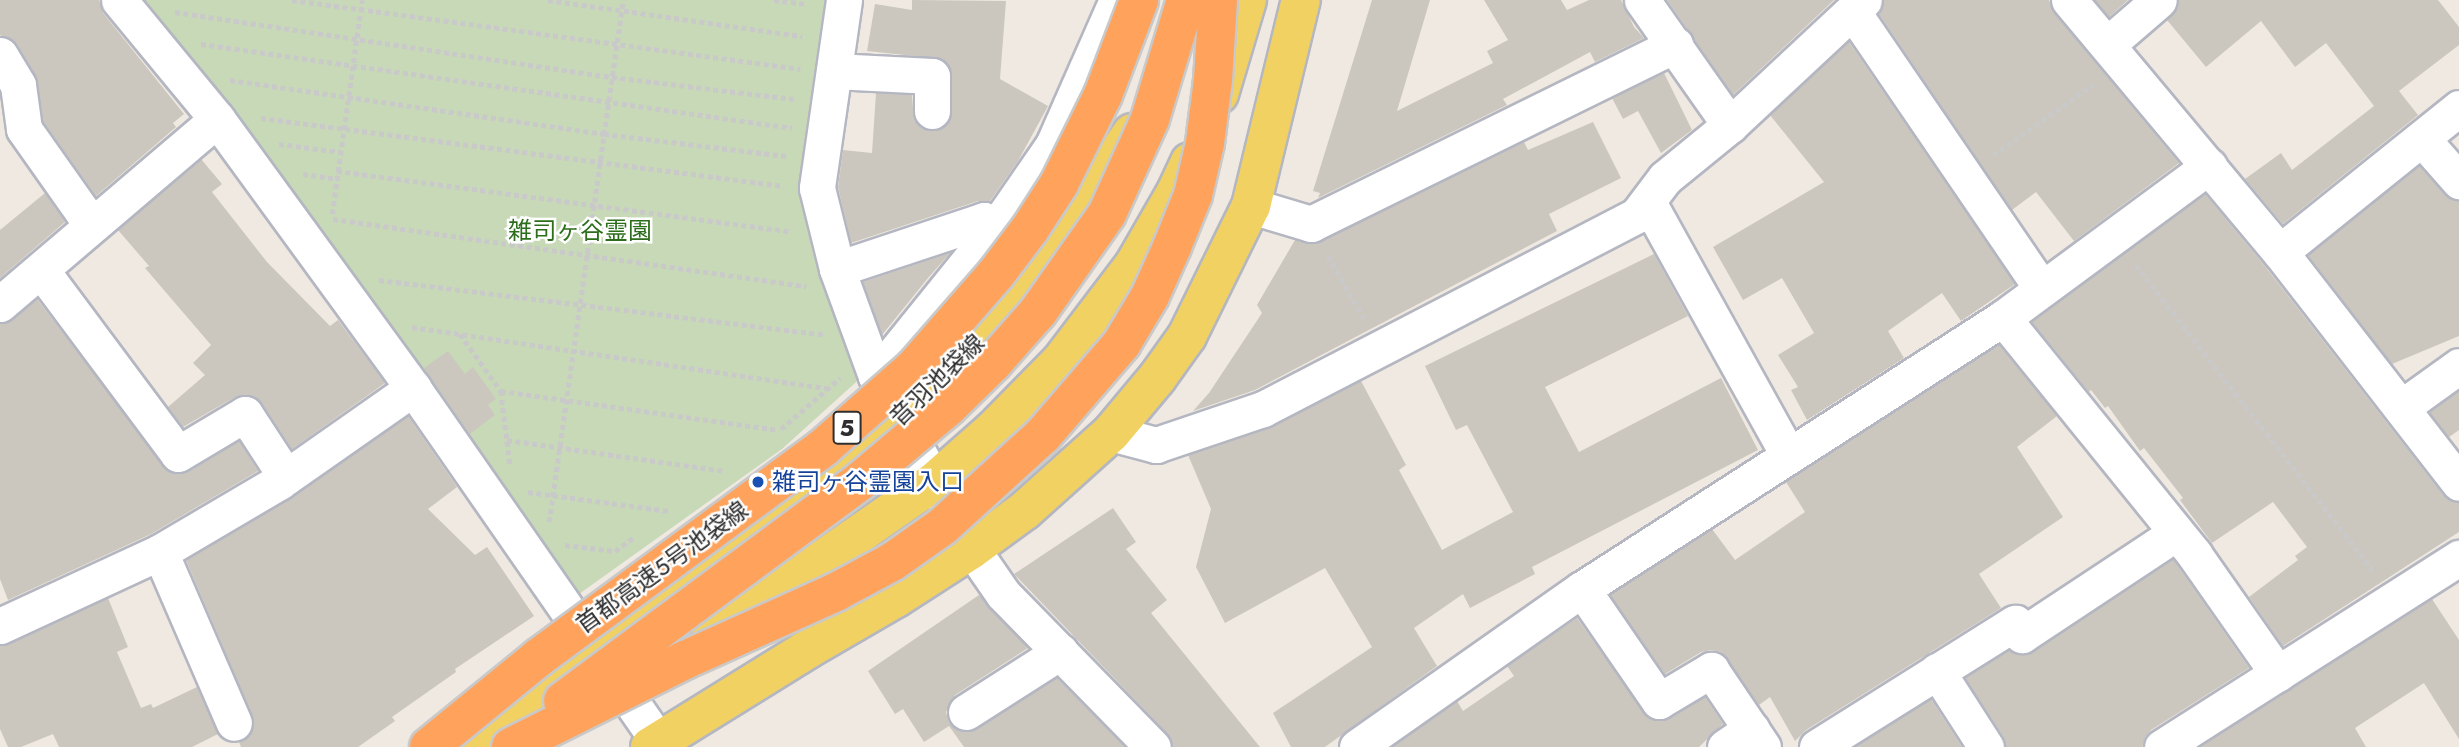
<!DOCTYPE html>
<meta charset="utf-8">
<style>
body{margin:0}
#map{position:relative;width:2459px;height:747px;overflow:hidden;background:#efe9e1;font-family:Jost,"Noto Sans JP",sans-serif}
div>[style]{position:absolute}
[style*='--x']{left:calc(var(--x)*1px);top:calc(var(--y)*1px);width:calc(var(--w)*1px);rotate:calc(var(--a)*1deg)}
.cemetery>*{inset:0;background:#c8d9b8}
.building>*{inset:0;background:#cbc7bf}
.path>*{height:4.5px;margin-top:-2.25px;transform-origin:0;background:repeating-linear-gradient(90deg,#c9c9c9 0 5px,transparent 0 8.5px)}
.roads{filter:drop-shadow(2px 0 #b4b7c1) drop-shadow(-2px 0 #b4b7c1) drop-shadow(0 2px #b4b7c1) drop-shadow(0 -2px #b4b7c1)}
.minor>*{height:35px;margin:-17.5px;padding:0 17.5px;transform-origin:17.5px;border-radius:17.5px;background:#fff}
.major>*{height:38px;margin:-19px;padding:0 19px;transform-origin:19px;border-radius:19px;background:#f2d163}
.bridges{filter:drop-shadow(2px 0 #c9c9c9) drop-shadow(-2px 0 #c9c9c9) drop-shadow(0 2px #c9c9c9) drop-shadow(0 -2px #c9c9c9)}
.highway-bridge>*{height:38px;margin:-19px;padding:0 19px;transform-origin:19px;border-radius:19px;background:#ffa35c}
.dots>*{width:19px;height:19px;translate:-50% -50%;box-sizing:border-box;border:4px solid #fff;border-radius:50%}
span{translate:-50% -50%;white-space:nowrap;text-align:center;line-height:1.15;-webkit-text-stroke:5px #fff;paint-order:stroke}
.shield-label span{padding:2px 5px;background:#fff;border:2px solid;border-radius:5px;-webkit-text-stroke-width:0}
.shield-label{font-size:23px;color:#2e2e2e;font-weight:700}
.park-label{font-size:24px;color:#2c6e1b}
.street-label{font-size:24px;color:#2e2e2e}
.transit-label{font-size:24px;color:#164399}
.left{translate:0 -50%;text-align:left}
</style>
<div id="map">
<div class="cemetery">
<div style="clip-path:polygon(117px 0,834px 0,806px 194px,865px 374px,782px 449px,572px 599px)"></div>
</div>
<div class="building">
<div style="clip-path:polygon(0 0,99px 0,103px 13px,184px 114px,173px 123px,176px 127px,96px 196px,43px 121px,35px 75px,17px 44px,0 35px)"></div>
<div style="clip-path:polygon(912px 0,1006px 1px,1000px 79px,1048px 106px,1018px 161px,990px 201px,978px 201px,851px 243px,838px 187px,843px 150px,872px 153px,876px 93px,912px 95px,914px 120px,921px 128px,931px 131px,943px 128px,952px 112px,952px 75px,943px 59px,867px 51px,875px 4px,912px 10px)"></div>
<div style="clip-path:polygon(1372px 0,1430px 0,1397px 111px,1493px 63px,1487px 51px,1508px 40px,1484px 0,1561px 0,1567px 10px,1589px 0,1621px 0,1634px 27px,1644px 38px,1595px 62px,1590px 52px,1503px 99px,1507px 105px,1318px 198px,1320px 193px,1313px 191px)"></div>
<div style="clip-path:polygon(1667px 0,1834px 0,1733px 95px)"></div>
<div style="clip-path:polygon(1884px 0,2049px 0,2054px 13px,2179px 163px,2074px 241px,2036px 192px,2012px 210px,1879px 14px)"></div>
<div style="clip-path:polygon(2095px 0,2128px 0,2109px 17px)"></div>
<div style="clip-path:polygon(2179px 0,2438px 0,2459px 27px,2459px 45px,2399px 91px,2418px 115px,2283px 224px,2245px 179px,2281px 153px,2292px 170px,2374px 106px,2326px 43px,2295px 67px,2261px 21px,2206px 67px,2167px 20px,2178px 7px)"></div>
<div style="clip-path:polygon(1849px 42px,2015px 284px,1961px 321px,1942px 293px,1888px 331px,1904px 358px,1807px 420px,1791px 390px,1798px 387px,1778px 355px,1814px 333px,1782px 278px,1743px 300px,1713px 247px,1824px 182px,1770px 115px)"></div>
<div style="clip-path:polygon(1664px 73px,1692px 130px,1661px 153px,1638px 111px,1623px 119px,1612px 98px)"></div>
<div style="clip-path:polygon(1593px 122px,1621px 178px,1549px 214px,1557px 231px,1255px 390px,1193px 411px,1209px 393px,1262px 313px,1257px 305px,1295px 240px,1320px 242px,1524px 142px,1528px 150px)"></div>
<div style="clip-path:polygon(201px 159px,222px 184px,212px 192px,267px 262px,330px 326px,338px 320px,385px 383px,292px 449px,262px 403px,254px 396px,235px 397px,183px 427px,168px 407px,205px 375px,193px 363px,211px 345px,145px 268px,149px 266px,118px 230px)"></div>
<div style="clip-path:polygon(2419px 166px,2444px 194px,2459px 201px,2459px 336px,2392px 364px,2308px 255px)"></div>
<div style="clip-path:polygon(45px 193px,65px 222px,0 278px,0 230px)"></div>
<div style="clip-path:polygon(2205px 194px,2264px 265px,2443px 495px,2459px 503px,2459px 532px,2283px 646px,2249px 597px,2298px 560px,2295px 556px,2307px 547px,2273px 502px,2212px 543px,2180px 500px,2183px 498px,2144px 448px,2140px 451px,2108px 406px,2105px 408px,2091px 390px,2089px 392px,2032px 322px)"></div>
<div style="clip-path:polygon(950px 253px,928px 278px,882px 335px,863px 282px)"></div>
<div style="clip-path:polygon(1654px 254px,1688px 316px,1545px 387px,1579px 452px,1721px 378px,1758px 450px,1532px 567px,1535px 574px,1470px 608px,1463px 594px,1414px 628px,1437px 666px,1325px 747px,1291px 747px,1273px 713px,1372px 647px,1325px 568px,1225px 623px,1196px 567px,1211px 509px,1188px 455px,1272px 427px,1361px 381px,1406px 465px,1399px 470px,1442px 550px,1513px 512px,1467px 425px,1456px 430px,1425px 366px)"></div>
<div style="clip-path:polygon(37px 299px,169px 472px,188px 472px,239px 441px,258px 471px,151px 534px,8px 600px,0 579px,0 324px,13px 319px)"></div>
<div style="clip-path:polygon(1999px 345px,2057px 416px,2017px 447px,2063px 517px,1979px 574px,2001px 608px,1806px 730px,1795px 741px,1770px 697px,1759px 705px,1721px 652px,1711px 650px,1701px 652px,1665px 674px,1610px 595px,1712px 529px,1735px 560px,1805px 512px,1786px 482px)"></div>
<div style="clip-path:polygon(448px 351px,465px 374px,473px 367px,496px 399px,488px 405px,495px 415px,470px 434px,424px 368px)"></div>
<div style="clip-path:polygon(2459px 391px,2459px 430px,2449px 437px,2429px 412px)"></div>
<div style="clip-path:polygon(408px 416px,457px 487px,428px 509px,475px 555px,487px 547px,534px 616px,455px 669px,456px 672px,392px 717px,395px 721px,358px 747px,241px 747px,239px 742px,250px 735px,254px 726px,252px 715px,186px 560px,290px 499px)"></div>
<div style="clip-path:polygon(1113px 508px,1136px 542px,1126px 549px,1167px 600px,1151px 613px,1260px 747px,1173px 747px,1167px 733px,1014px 574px)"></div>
<div style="clip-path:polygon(2173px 559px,2249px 668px,2151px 730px,2145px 737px,2142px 747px,2006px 747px,2003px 736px,1965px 678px,2010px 650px,2022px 655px,2033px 652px)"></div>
<div style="clip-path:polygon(979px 595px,1028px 648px,955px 695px,946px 712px,949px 723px,957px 730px,976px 729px,1057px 678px,1125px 747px,964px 747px,949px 726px,924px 742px,903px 709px,895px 714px,868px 671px)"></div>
<div style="clip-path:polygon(108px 598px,128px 647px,117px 652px,141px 708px,151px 704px,153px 708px,197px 687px,218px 734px,192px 747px,59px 747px,53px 734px,21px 747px,8px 747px,0 729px,0 646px)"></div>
<div style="clip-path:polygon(2432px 599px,2459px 640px,2459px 739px,2424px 683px,2355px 728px,2366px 747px,2199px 747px)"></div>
<div style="clip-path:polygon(1577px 618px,1649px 719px,1659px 721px,1669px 719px,1705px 697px,1723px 724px,1699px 747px,1392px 747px,1457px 701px,1463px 711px,1514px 676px,1507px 666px)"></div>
<div style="clip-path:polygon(1931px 699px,1962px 747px,1856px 747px,1856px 746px)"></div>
</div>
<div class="path">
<div style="--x:292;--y:0;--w:513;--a:7.73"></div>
<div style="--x:548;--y:0;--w:257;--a:8.1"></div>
<div style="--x:774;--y:0;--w:34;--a:7"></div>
<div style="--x:175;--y:12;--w:442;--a:8.5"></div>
<div style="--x:612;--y:77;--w:183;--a:6.9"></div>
<div style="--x:201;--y:44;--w:597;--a:8.09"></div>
<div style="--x:230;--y:80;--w:378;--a:8.2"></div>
<div style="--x:604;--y:134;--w:184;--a:6.9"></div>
<div style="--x:261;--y:118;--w:527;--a:7.41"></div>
<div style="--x:279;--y:144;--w:62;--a:7.5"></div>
<div style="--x:1993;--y:155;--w:123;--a:-35.1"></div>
<div style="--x:337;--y:171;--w:459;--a:7.6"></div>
<div style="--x:303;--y:174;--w:34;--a:8"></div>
<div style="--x:332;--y:214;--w:216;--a:-82"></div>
<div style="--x:333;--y:219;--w:478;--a:8.1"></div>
<div style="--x:1328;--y:256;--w:72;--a:59.9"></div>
<div style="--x:2136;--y:265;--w:386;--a:52.2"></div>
<div style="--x:379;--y:280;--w:449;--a:7"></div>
<div style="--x:412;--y:327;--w:419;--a:8.4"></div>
<div style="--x:460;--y:334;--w:70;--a:54.3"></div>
<div style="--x:501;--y:391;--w:74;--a:83"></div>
<div style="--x:501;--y:391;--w:281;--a:8"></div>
<div style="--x:781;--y:429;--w:78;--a:-40.8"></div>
<div style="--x:507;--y:440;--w:219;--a:8.1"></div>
<div style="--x:528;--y:492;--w:142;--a:7.7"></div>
<div style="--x:549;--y:522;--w:527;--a:-81.93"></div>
<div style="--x:565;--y:545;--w:50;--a:6.8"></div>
<div style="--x:615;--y:551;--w:22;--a:-36"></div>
</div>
<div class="roads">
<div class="minor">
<div style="--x:119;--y:0;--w:154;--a:50.5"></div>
<div style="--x:217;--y:119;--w:333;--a:53.9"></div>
<div style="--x:413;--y:388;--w:430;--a:55.2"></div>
<div style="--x:844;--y:0;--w:190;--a:98.2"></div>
<div style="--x:817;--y:188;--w:83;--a:76.1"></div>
<div style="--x:837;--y:269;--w:114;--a:70"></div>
<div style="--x:876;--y:376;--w:198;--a:61"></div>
<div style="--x:972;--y:549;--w:55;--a:55.4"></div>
<div style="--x:1003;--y:594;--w:214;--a:45.6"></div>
<div style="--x:1642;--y:0;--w:153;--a:54.9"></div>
<div style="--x:2069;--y:0;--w:329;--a:50.1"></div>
<div style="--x:2280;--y:252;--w:292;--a:52.2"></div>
<div style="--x:1853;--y:12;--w:335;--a:55.7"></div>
<div style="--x:2108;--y:44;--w:67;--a:-40.8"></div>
<div style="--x:0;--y:55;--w:35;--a:59"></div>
<div style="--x:18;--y:85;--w:44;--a:82.2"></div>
<div style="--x:24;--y:129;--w:116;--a:54.8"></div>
<div style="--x:834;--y:71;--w:98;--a:2.9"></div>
<div style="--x:932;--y:76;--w:35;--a:90"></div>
<div style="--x:2423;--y:140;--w:55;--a:48.7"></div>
<div style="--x:1648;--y:202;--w:289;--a:61"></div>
<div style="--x:1251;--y:206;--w:63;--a:16.7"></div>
<div style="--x:1311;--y:224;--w:406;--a:-26.2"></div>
<div style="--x:2280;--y:252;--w:230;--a:-38.8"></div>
<div style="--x:837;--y:269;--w:155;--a:-18.4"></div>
<div style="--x:984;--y:220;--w:14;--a:25"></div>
<div style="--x:41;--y:270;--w:229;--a:53.3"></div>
<div style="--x:178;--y:454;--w:78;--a:-30.8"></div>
<div style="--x:245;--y:414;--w:75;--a:56.9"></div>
<div style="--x:0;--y:304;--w:285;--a:-40.4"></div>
<div style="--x:2003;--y:318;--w:304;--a:51"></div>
<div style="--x:2194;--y:554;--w:146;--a:55"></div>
<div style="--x:876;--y:376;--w:193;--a:-51.1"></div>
<div style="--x:997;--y:226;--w:98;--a:-55.3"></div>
<div style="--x:1053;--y:145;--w:158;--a:-66.2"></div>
<div style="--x:2402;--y:407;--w:70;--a:-35.7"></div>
<div style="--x:1111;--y:433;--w:47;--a:14.9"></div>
<div style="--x:1156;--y:445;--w:113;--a:-18.6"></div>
<div style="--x:1263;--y:409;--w:421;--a:-27.4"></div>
<div style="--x:1637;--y:215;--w:46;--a:-52.9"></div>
<div style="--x:1665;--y:178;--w:84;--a:-39.2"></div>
<div style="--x:1730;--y:125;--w:183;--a:-43"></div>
<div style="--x:160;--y:552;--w:186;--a:66.6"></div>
<div style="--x:1582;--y:589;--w:136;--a:55.5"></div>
<div style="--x:1659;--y:701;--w:61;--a:-30.8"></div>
<div style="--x:1711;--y:670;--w:93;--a:56"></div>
<div style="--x:0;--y:626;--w:176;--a:-24.8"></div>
<div style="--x:160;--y:552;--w:138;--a:-30.5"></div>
<div style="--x:279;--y:482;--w:164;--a:-35"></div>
<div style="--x:1937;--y:671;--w:90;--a:57.2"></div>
<div style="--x:966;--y:712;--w:112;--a:-32.6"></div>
<div style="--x:1357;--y:747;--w:275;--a:-35.1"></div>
<div style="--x:1582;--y:589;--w:501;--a:-32.77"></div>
<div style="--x:2003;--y:318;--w:256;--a:-36.4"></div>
<div style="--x:1725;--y:747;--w:32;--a:-34"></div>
<div style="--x:1817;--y:747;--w:234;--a:-32.1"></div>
<div style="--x:2015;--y:623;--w:14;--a:60"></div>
<div style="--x:2022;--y:635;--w:185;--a:-33.5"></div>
<div style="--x:2162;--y:747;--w:352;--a:-32.5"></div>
</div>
<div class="major">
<div style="--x:1219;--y:94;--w:98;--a:-73.4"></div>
<div style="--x:711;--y:637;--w:272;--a:-34.8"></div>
<div style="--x:934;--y:482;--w:79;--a:-41.4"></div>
<div style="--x:993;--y:430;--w:97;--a:-45.4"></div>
<div style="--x:1061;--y:361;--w:121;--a:-52.8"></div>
<div style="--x:1134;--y:265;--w:84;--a:-60.1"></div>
<div style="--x:1176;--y:192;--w:33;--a:-65"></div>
<div style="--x:461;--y:747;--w:547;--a:-36.83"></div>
<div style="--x:899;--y:419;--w:89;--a:-42.3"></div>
<div style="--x:965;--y:359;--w:125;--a:-50.8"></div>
<div style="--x:1044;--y:262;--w:156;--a:-55.7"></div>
<div style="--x:650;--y:747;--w:186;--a:-31.8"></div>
<div style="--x:808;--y:649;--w:102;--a:-30.1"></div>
<div style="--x:896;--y:598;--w:90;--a:-32.8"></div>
<div style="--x:972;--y:549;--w:64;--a:-36.2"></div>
<div style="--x:1024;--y:511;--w:117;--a:-41.9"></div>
<div style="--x:1111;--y:433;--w:72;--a:-50.1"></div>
<div style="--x:1157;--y:378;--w:52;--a:-54.5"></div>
<div style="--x:1187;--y:336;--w:145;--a:-63.8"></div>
<div style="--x:1251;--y:206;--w:212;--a:-76.4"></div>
</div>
</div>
<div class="bridges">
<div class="highway-bridge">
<div style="--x:563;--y:701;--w:370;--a:-36.5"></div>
<div style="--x:860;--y:481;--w:115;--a:-40.1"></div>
<div style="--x:948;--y:407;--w:63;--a:-44.4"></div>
<div style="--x:993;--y:363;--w:68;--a:-48.6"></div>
<div style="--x:1038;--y:312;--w:120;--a:-54.9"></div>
<div style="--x:1107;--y:214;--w:104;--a:-65.6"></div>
<div style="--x:1150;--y:119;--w:124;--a:-73.2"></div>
<div style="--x:429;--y:747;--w:141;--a:-39.2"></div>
<div style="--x:538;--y:658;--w:355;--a:-36.4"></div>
<div style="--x:824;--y:447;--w:120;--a:-41.3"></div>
<div style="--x:914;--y:368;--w:125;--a:-48.9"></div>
<div style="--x:996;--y:274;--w:56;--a:-52.9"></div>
<div style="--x:1030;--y:229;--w:54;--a:-57.2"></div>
<div style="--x:1059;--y:184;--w:99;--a:-63.7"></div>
<div style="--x:1103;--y:95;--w:102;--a:-69.2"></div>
<div style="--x:511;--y:747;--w:195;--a:-26.6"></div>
<div style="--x:685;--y:660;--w:166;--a:-24.2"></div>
<div style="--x:836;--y:592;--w:64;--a:-28.2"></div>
<div style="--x:892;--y:562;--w:62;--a:-35.2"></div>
<div style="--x:943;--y:526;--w:135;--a:-42.3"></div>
<div style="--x:1043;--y:435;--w:121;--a:-49.3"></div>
<div style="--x:1122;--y:343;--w:55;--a:-59.2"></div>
<div style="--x:1150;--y:296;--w:54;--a:-65.8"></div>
<div style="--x:1172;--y:247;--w:56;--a:-68"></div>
<div style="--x:1193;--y:195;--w:53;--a:-77"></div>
<div style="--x:1205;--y:143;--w:64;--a:-82.8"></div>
<div style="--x:1213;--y:80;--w:80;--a:-86.4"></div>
</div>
</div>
<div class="dots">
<div style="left:758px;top:482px;background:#1a4fb4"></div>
</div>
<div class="shield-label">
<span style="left:847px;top:428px">5</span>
</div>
<div class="park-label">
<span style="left:580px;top:231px">雑司ヶ谷霊園</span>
</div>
<div class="street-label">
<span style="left:937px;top:380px;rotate:-44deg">音羽池袋線</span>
<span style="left:662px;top:567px;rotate:-36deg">首都高速5号池袋線</span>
</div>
<div class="transit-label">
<span class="left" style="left:772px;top:482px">雑司ヶ谷霊園入口</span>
</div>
</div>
